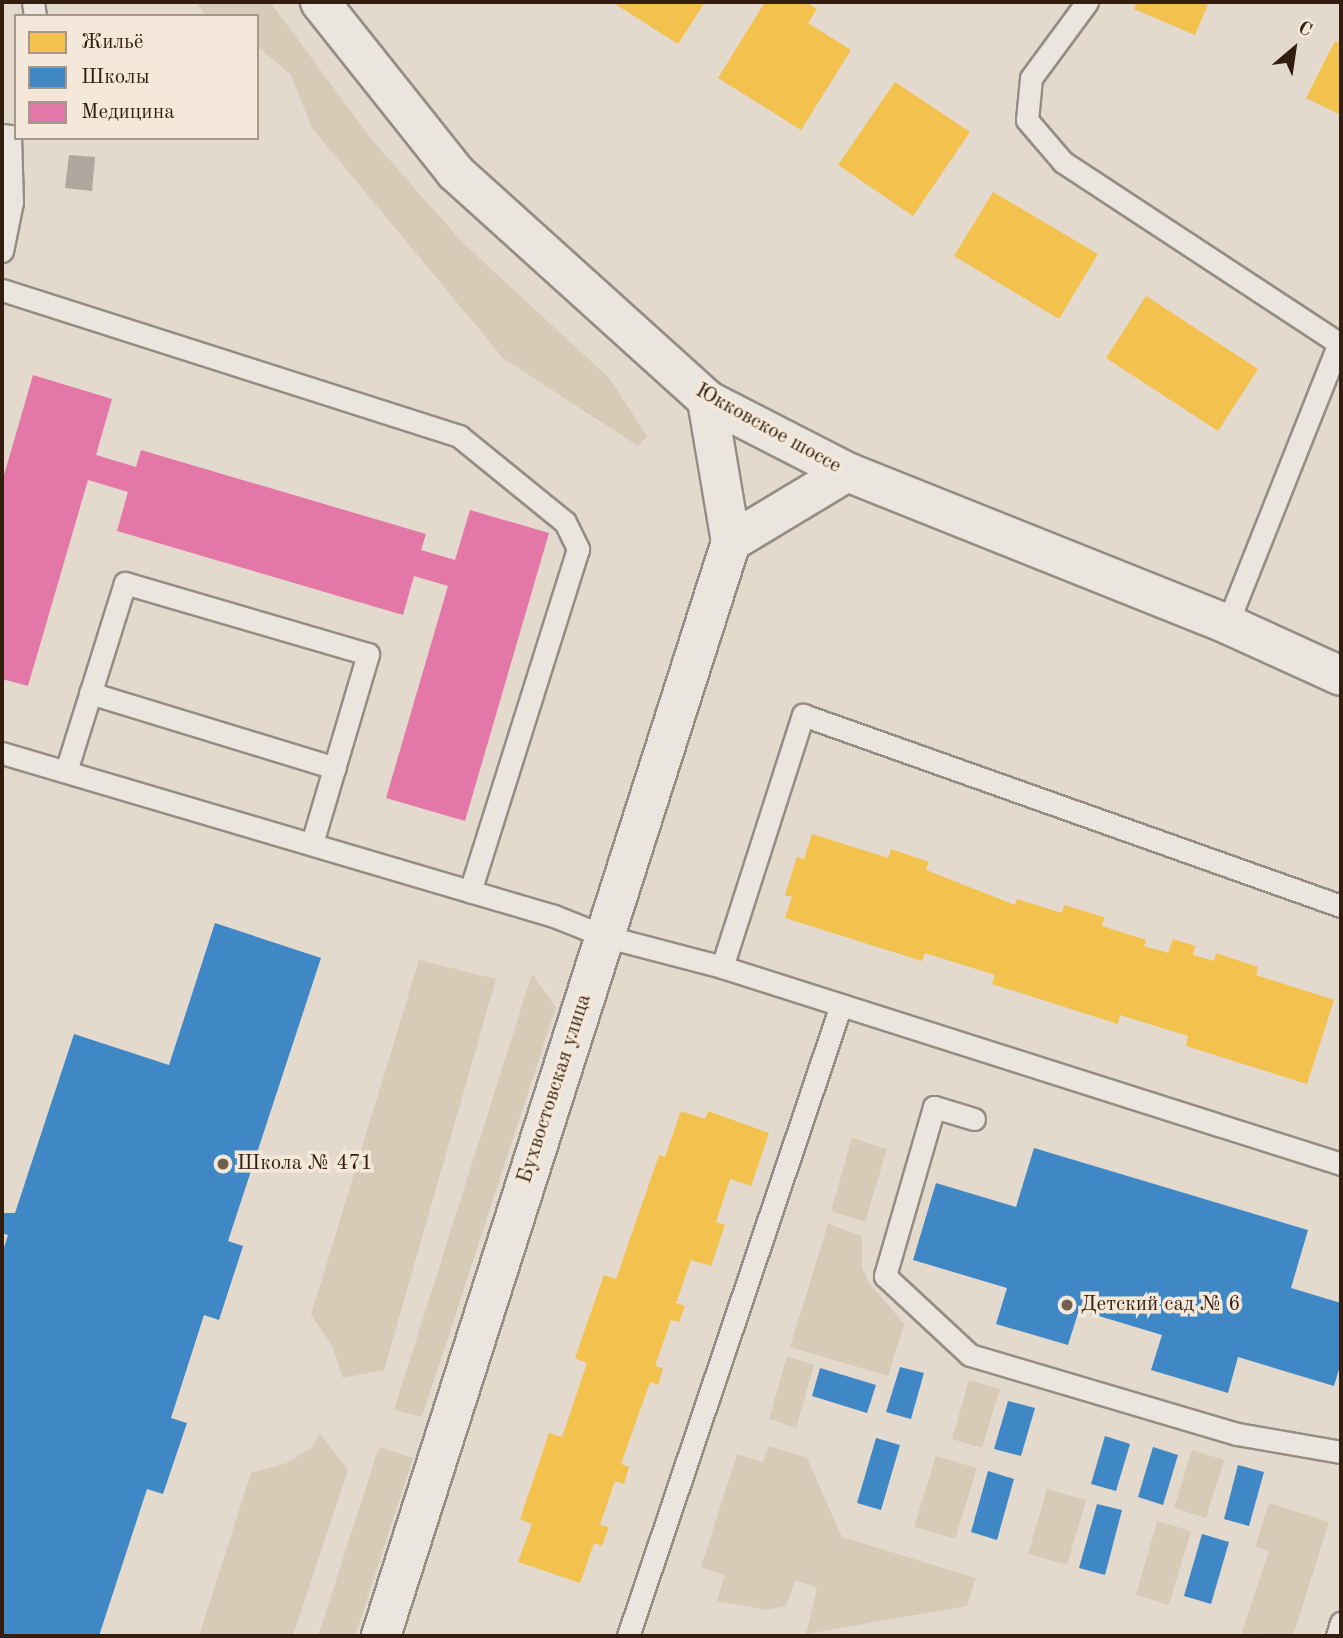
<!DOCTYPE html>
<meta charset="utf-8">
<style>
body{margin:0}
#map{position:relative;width:1343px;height:1638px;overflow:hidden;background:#e3dacd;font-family:"Old Standard TT",serif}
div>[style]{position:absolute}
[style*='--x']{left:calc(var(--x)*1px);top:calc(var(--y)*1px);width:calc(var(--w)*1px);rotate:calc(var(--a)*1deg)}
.green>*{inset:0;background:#d7cab7}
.homes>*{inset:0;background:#f2c14e}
.schools>*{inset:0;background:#3f88c5}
.health>*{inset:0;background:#e377a8}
.building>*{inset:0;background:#b0a89f}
.roads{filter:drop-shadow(2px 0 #958d84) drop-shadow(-2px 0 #958d84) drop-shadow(0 2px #958d84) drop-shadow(0 -2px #958d84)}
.service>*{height:21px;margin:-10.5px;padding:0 10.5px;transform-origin:10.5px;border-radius:10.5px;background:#eae5de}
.minor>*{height:38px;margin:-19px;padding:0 19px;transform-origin:19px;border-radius:19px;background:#eae5de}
.secondary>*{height:38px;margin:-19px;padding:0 19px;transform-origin:19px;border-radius:19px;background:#eae5de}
.dots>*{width:19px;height:19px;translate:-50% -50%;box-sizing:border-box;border:4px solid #f3e8d9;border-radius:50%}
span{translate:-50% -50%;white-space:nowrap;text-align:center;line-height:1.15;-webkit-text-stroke:7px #f3e8d9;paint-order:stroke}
.street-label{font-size:21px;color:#331d0e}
.poi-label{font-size:21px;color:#331d0e}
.left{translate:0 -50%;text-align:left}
.frame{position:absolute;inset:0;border:4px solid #331d0e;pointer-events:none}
.legend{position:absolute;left:14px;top:14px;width:245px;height:126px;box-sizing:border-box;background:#f3e8d9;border:2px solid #a69788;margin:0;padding:9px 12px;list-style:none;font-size:21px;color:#331d0e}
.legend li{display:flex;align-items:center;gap:14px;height:35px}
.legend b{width:35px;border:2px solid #a69788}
.north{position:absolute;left:1259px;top:14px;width:70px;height:70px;-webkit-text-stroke:5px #f3e8d9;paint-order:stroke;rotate:29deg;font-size:19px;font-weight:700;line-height:28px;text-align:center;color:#331d0e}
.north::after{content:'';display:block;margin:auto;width:24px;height:32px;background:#331d0e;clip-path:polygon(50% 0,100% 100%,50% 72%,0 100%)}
</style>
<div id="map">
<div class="green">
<div style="clip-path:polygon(195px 2px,270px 2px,373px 141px,461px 241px,610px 379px,647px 436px,638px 446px,503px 358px,312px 128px,291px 75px,257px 46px,257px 16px,207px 16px)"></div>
<div style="clip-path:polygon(419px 960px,496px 979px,384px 1370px,343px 1378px,332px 1345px,311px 1315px)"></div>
<div style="clip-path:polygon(532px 974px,556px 1007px,422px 1417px,394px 1410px)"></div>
<div style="clip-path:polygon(852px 1138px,887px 1149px,865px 1222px,831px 1211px)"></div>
<div style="clip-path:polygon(828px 1224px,862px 1236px,862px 1267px,868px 1281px,904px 1324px,888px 1376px,790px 1347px)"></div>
<div style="clip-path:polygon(787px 1356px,814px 1365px,796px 1428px,769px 1419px)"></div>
<div style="clip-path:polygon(969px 1380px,1000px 1389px,982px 1448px,952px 1439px)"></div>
<div style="clip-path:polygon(320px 1434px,348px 1470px,293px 1636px,199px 1636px,251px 1473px,287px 1463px,312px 1447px)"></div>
<div style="clip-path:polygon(769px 1446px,807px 1458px,842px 1537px,976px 1578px,967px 1606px,806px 1634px,817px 1588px,796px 1580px,786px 1606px,767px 1610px,717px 1601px,725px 1575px,701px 1567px,737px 1454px,763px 1462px)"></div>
<div style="clip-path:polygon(379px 1447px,413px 1458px,355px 1636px,318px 1636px)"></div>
<div style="clip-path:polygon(1192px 1450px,1224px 1460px,1206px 1518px,1174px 1508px)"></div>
<div style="clip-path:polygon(936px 1456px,977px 1468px,955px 1539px,914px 1527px)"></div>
<div style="clip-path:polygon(1047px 1489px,1086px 1500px,1067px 1565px,1028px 1554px)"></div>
<div style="clip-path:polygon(1269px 1503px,1329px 1522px,1293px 1636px,1242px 1633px,1269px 1551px,1255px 1547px)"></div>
<div style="clip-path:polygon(1157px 1521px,1191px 1531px,1169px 1605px,1136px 1595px)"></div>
</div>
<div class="homes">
<div style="clip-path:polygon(612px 2px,705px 2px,678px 44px)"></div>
<div style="clip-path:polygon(765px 2px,806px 2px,817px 9px,808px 23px,851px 50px,801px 130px,718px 78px)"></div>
<div style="clip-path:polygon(1137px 2px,1209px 2px,1195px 35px,1134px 9px)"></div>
<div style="clip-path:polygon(1335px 41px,1341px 44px,1341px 115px,1306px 98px)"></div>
<div style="clip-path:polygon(895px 82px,970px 132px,913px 216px,838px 165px)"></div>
<div style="clip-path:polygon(993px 192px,1098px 254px,1059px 319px,954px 256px)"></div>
<div style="clip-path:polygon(1146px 296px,1258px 369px,1218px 431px,1106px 358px)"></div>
<div style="clip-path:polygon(812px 834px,888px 858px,891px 849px,929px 862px,926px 870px,1015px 905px,1017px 899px,1062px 913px,1064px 905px,1104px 917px,1102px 926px,1146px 940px,1144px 946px,1168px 953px,1173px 939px,1195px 946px,1193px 955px,1214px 961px,1216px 953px,1258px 967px,1256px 975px,1334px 1000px,1307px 1084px,1186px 1046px,1188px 1036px,1120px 1015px,1118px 1024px,992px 984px,995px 975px,925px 953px,922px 961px,785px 918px,792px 897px,785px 895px,797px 857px,804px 859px)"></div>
<div style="clip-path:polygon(681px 1111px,705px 1119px,708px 1111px,769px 1133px,751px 1186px,730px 1179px,716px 1222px,725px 1225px,711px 1266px,691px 1260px,676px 1303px,685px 1306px,679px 1322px,671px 1320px,655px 1366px,663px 1368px,658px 1385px,650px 1382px,621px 1464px,629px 1467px,624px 1484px,615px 1481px,600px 1525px,609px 1527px,602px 1546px,594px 1543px,580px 1583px,518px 1562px,532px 1524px,520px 1519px,549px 1433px,562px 1437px,587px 1363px,575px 1358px,604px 1275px,616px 1279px,659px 1155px,665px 1157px)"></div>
</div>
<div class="schools">
<div style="clip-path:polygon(215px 923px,321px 958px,228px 1241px,243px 1246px,219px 1320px,204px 1315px,171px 1418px,187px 1423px,163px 1494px,147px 1489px,99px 1636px,2px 1636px,2px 1254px,8px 1235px,2px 1233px,2px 1213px,15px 1213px,74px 1034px,169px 1065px)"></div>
<div style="clip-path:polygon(1034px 1148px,1308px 1230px,1291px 1288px,1341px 1303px,1341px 1363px,1334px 1386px,1238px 1357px,1228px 1393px,1151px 1370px,1162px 1335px,1079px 1310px,1068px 1345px,996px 1324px,1007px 1288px,913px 1260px,936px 1183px,1016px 1207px)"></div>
<div style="clip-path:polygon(900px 1367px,924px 1373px,911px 1419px,886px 1412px)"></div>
<div style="clip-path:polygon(820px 1368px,876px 1385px,867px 1413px,812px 1396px)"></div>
<div style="clip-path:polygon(1008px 1401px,1035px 1408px,1021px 1456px,994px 1449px)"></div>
<div style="clip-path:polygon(1105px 1436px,1130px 1444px,1116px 1491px,1091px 1484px)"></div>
<div style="clip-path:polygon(876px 1438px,900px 1445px,881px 1510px,857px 1503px)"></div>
<div style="clip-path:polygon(1153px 1447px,1178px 1455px,1163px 1505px,1138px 1497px)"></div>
<div style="clip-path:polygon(1238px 1465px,1264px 1472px,1249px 1526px,1224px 1519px)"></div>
<div style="clip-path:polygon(988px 1471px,1014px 1479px,997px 1540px,971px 1532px)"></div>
<div style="clip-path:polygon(1097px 1504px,1122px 1510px,1105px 1575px,1079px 1568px)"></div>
<div style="clip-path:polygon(1202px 1534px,1229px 1542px,1211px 1604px,1184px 1596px)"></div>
</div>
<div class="health">
<div style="clip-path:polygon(33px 375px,112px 399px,96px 455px,136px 467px,141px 450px,426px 534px,421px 550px,455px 560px,470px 510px,549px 533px,465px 821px,386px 798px,448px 586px,414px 576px,403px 615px,117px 531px,128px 492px,88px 480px,28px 686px,2px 679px,2px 482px)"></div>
</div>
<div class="building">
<div style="clip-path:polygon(69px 155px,95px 157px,92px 191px,65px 188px)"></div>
</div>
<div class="roads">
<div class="service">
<div style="--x:33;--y:2;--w:14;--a:82"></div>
<div style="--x:1087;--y:2;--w:94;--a:126.4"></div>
<div style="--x:1031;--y:78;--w:42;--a:95.4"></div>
<div style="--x:1027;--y:120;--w:55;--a:49.4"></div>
<div style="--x:1063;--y:162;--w:330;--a:33.3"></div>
<div style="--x:1339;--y:343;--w:302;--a:111.7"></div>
<div style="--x:2;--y:135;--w:8;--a:7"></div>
<div style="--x:10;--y:136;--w:66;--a:88.3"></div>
<div style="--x:12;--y:202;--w:50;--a:101.5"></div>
<div style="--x:2;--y:290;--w:480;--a:17.7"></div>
<div style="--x:459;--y:436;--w:136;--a:39.1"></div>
<div style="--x:565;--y:522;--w:30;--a:64"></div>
<div style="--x:578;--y:549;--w:359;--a:107.5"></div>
<div style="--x:90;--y:693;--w:256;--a:17"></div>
<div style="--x:2;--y:753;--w:576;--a:16.45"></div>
<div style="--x:554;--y:916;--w:54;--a:21.8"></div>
<div style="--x:604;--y:936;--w:122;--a:14.7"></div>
<div style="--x:722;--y:967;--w:650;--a:17.65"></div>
<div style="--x:66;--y:771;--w:197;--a:-72.6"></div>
<div style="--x:125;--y:583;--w:253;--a:16.3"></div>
<div style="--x:368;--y:654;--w:197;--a:106.5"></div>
<div style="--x:722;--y:967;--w:265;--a:-72.2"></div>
<div style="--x:803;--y:715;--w:571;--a:19.55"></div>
<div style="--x:974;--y:1119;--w:42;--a:-163.3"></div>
<div style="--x:934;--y:1107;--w:176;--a:106.2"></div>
<div style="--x:885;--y:1276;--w:116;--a:42.9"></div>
<div style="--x:970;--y:1355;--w:278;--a:16.5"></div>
<div style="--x:1237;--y:1434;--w:106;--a:9.8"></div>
<div style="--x:628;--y:1636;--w:666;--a:-71.35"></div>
<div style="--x:1337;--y:1636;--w:14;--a:-73"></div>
</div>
<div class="minor">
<div style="--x:731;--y:542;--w:135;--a:-31.1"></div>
<div style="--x:381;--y:1636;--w:1149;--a:-72.26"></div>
<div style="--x:731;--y:542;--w:144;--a:-99.6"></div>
</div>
<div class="secondary">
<div style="--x:320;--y:2;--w:217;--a:51.5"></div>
<div style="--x:455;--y:172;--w:340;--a:42.1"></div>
<div style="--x:707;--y:400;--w:157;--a:27.2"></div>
<div style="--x:847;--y:472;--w:409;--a:21.8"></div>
<div style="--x:1227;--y:624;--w:125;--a:24.5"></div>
</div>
</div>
<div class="dots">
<div style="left:223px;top:1164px;background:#715f51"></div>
<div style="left:1067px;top:1305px;background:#715f51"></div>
</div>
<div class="street-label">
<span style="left:768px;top:429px;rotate:29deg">Юкковское шоссе</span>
<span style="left:555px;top:1089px;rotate:-72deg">Бухвостовская улица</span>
</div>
<div class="poi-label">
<span class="left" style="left:237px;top:1164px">Школа № 471</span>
<span class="left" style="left:1081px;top:1305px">Детский сад № 6</span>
</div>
<div class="frame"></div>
<ul class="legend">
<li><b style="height:19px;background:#f2c14e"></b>Жильё</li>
<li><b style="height:19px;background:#3f88c5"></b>Школы</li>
<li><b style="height:19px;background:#e377a8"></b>Медицина</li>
</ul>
<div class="north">С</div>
</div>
